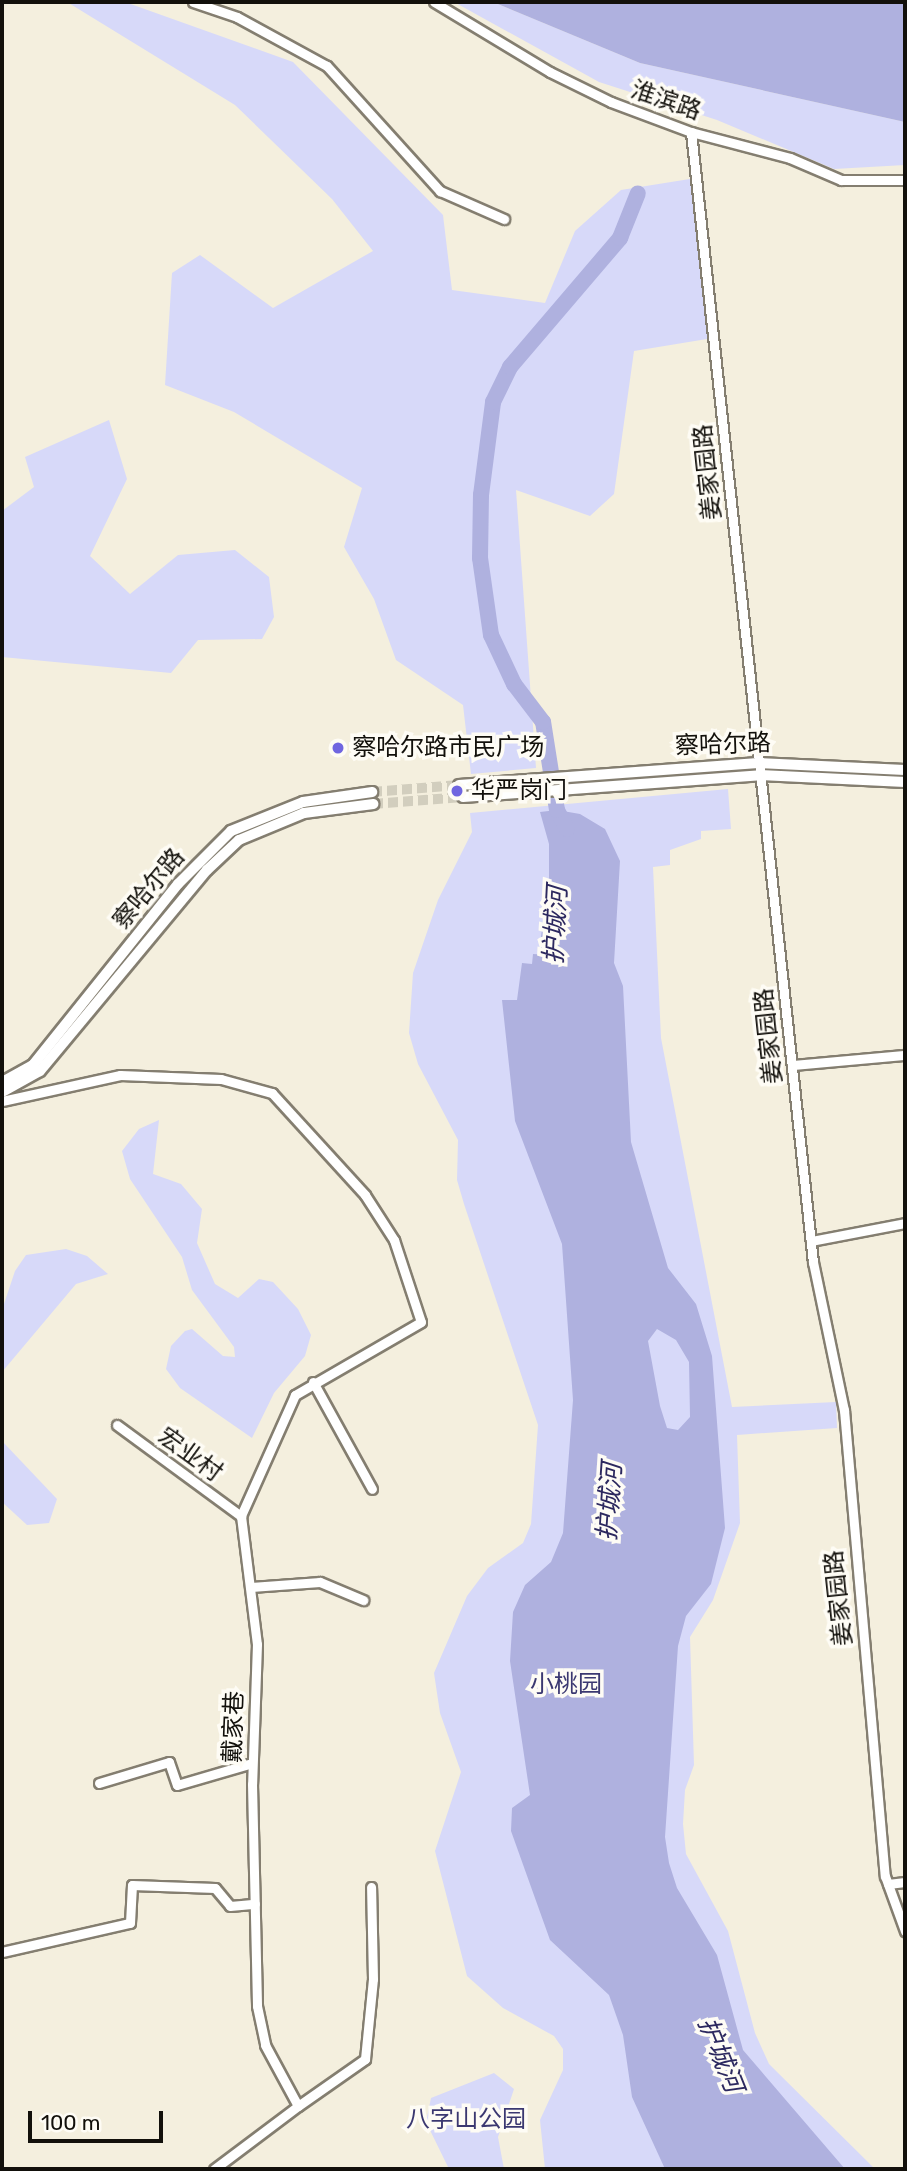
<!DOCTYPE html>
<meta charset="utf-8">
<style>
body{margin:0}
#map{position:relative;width:907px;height:2171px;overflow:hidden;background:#f4efde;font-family:Rubik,"Noto Sans SC",sans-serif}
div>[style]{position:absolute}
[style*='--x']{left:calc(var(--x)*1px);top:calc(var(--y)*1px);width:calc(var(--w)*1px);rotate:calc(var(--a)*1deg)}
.green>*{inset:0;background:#d7d9f9}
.water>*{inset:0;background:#afb1df}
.river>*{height:16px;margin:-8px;padding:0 8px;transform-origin:8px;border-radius:8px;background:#afb1df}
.major-tunnel>*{height:10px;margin-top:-5px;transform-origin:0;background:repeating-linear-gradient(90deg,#d2cebe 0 10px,transparent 0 15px)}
.roads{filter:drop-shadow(2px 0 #847e70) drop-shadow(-2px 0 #847e70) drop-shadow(0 2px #847e70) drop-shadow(0 -2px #847e70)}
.minor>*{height:9px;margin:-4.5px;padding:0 4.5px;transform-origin:4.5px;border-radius:4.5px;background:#fff}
.major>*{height:10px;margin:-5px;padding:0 5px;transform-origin:5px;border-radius:5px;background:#fff}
.dots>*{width:19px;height:19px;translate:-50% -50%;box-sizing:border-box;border:4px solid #fefcf5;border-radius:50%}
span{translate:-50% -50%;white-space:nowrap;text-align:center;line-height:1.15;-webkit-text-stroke:7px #fefcf5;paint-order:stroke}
.street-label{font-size:24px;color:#12100b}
.poi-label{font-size:24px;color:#12100b}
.left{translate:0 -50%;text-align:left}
.park-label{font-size:24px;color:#3b3871}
.water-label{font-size:26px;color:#2c285f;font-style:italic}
.frame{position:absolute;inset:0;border:4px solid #12100b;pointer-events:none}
.scale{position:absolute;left:28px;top:2111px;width:135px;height:32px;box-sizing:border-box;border:4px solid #12100b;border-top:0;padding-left:9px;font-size:21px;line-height:24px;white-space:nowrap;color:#12100b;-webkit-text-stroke:5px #fefcf5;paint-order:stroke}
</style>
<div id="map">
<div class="green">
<div style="clip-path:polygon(67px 2px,125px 2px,293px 62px,443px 215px,452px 290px,545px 303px,575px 231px,621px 190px,696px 178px,713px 338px,634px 351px,614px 494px,590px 516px,516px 490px,536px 768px,471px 774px,463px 705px,396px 660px,374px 599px,344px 547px,362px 488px,234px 412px,165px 385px,172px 273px,200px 255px,273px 308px,373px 251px,332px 199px,235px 105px)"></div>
<div style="clip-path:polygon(454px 2px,493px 2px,640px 63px,905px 122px,905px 165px,834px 169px,717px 120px,599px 82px)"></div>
<div style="clip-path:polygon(109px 420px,127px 479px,90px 556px,130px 594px,178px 555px,235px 550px,269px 577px,274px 617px,262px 639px,198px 640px,171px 673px,2px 657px,2px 511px,34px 487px,25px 457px)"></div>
<div style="clip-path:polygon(728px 789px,731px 829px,701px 831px,701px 839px,670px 850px,670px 865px,653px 867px,661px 1038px,732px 1407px,836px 1402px,837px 1428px,737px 1435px,740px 1523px,713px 1600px,690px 1637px,694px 1765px,685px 1790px,683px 1824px,686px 1854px,728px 1931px,755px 2033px,769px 2064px,875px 2169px,545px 2169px,540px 2120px,563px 2070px,563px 2049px,554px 2036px,503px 2008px,467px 1976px,435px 1851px,461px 1772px,440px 1713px,434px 1673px,467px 1596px,488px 1568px,523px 1543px,531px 1524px,538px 1425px,464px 1204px,457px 1180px,458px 1140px,418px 1064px,409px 1033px,413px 973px,438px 900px,472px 832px,470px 813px)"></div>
<div style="clip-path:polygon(159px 1120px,153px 1174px,181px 1184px,202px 1209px,197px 1243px,215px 1284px,238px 1298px,259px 1279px,273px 1282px,298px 1309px,311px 1335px,305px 1356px,274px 1393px,252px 1438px,180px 1388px,166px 1369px,171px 1346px,185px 1331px,192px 1329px,223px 1356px,235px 1357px,234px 1347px,192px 1290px,182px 1257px,130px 1179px,122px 1151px,139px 1129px)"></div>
<div style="clip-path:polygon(66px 1249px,87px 1256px,108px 1274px,76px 1284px,2px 1372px,2px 1310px,15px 1271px,26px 1255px)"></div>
<div style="clip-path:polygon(2px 1441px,57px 1499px,49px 1523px,27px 1525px,2px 1502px)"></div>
<div style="clip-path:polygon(494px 2073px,514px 2089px,498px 2137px,504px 2169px,449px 2169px,426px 2122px,431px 2098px)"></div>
</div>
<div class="water">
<div style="clip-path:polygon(493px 2px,905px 2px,905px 122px,640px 63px)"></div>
<div style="clip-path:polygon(evenodd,557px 810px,580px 814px,605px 829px,620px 861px,614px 963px,623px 986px,631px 1142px,668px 1268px,696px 1304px,712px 1356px,725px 1528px,711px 1584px,686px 1616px,678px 1646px,665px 1837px,669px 1863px,677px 1888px,717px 1955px,743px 2050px,845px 2169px,665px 2169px,632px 2097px,623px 2035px,609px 1995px,550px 1940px,511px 1831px,512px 1808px,530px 1795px,510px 1661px,513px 1612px,525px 1585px,551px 1562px,563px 1533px,573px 1400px,562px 1244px,515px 1121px,502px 1000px,517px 1000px,522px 963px,532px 964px,533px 954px,549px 955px,550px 945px,540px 944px,549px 877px,549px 844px,540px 812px,557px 810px,657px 1329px,676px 1340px,689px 1362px,690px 1417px,678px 1430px,667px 1428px,660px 1406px,648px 1341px,657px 1329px)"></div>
</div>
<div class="river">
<div style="--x:567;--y:829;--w:21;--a:-118"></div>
<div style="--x:557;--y:810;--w:89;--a:-99"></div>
<div style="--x:543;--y:722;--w:48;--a:-127.3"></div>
<div style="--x:514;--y:684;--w:54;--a:-115.1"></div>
<div style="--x:491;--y:635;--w:78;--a:-98.1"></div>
<div style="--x:480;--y:558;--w:63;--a:-89.1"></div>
<div style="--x:481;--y:495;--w:94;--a:-82.6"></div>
<div style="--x:493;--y:402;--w:39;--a:-64"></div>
<div style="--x:510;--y:367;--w:170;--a:-49.5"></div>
<div style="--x:620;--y:238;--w:48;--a:-68.2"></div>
</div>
<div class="major-tunnel">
<div style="--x:372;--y:792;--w:87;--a:-4.6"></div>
<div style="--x:373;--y:804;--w:90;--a:-4.4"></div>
</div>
<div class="roads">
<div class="minor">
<div style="--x:193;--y:2;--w:46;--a:18.8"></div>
<div style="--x:237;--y:17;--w:102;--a:28.6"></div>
<div style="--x:327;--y:66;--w:169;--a:47.9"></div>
<div style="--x:440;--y:191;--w:70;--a:23.6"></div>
<div style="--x:434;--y:2;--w:135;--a:31.1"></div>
<div style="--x:550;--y:72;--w:68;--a:26.2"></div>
<div style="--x:611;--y:102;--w:85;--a:20.6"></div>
<div style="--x:691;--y:132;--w:102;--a:14.7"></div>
<div style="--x:790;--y:158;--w:56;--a:23.3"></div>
<div style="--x:841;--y:180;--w:64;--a:0"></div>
<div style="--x:691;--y:132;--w:1137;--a:83.84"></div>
<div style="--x:813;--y:1262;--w:151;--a:78.2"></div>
<div style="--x:844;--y:1410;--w:468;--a:85"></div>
<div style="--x:885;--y:1876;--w:59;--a:70"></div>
<div style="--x:792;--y:1065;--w:113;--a:-5.1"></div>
<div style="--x:2;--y:1101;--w:121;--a:-12.4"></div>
<div style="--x:120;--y:1075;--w:101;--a:2.3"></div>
<div style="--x:221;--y:1079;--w:53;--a:15.4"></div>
<div style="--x:272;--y:1093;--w:138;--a:47.6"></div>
<div style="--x:365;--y:1195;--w:54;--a:57.2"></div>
<div style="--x:394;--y:1240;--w:86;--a:71.8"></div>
<div style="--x:421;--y:1322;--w:146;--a:149.9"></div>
<div style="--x:295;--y:1395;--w:133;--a:114.1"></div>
<div style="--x:241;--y:1516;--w:129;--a:82.9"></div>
<div style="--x:257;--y:1644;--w:140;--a:92"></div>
<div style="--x:252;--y:1784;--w:222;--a:88.7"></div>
<div style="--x:257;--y:2006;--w:40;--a:78"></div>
<div style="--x:265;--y:2045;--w:69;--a:61.6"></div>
<div style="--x:298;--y:2106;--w:105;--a:143.1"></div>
<div style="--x:811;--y:1241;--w:96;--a:-10.8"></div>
<div style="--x:313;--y:1382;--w:122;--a:61.1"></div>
<div style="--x:117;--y:1425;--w:154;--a:36.3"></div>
<div style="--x:251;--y:1587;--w:69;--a:-4.1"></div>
<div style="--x:320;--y:1582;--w:47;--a:22.7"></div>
<div style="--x:99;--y:1783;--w:73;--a:-16.7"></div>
<div style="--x:169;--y:1762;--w:24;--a:71"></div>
<div style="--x:177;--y:1785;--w:78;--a:-16.3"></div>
<div style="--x:888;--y:1884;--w:17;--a:-7"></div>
<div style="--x:2;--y:1952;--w:131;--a:-12.8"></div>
<div style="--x:130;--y:1923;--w:38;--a:-87"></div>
<div style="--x:132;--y:1885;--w:83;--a:2.1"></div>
<div style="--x:215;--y:1888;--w:23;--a:50"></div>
<div style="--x:230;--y:1906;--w:25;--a:-5"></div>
<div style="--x:298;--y:2106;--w:82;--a:-35"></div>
<div style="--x:365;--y:2059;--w:80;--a:-84.3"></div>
<div style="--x:373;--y:1979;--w:92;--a:-91.2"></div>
</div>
<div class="major">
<div style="--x:459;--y:785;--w:300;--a:-4.2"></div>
<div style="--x:758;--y:763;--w:147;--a:2.7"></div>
<div style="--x:463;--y:797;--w:298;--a:-4.2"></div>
<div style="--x:760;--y:775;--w:145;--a:2.8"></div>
<div style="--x:2;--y:1082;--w:35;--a:-29"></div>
<div style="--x:33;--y:1065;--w:232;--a:-51.3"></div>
<div style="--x:178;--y:884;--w:75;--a:-45"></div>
<div style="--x:231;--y:831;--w:78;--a:-21.9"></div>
<div style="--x:303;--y:802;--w:70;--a:-8.2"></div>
<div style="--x:2;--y:1092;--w:43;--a:-28.9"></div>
<div style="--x:40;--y:1071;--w:261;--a:-50.3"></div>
<div style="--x:207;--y:870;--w:44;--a:-43.2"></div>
<div style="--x:239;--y:840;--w:70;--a:-22.6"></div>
<div style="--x:304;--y:813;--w:70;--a:-7.4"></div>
</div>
</div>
<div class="dots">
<div style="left:338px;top:748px;background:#7066e0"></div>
<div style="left:457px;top:791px;background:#7066e0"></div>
</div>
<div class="street-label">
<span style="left:666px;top:101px;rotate:19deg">淮滨路</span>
<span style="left:708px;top:472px;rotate:-96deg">姜家园路</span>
<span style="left:723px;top:745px;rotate:-2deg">察哈尔路</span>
<span style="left:149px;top:889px;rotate:-50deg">察哈尔路</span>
<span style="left:769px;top:1036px;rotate:-96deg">姜家园路</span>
<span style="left:190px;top:1455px;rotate:36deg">宏业村</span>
<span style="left:839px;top:1598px;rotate:-96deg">姜家园路</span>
<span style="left:234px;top:1727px;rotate:-88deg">戴家巷</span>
</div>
<div class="poi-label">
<span class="left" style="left:352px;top:748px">察哈尔路市民广场</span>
<span class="left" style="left:471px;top:791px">华严岗门</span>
</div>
<div class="park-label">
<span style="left:566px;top:1685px">小桃园</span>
<span style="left:466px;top:2120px">八字山公园</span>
</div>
<div class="water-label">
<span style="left:556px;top:925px;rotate:-87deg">护城河</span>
<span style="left:610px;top:1502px;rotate:-86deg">护城河</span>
<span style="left:720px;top:2055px;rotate:68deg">护城河</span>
</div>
<div class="frame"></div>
<div class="scale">100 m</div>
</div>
